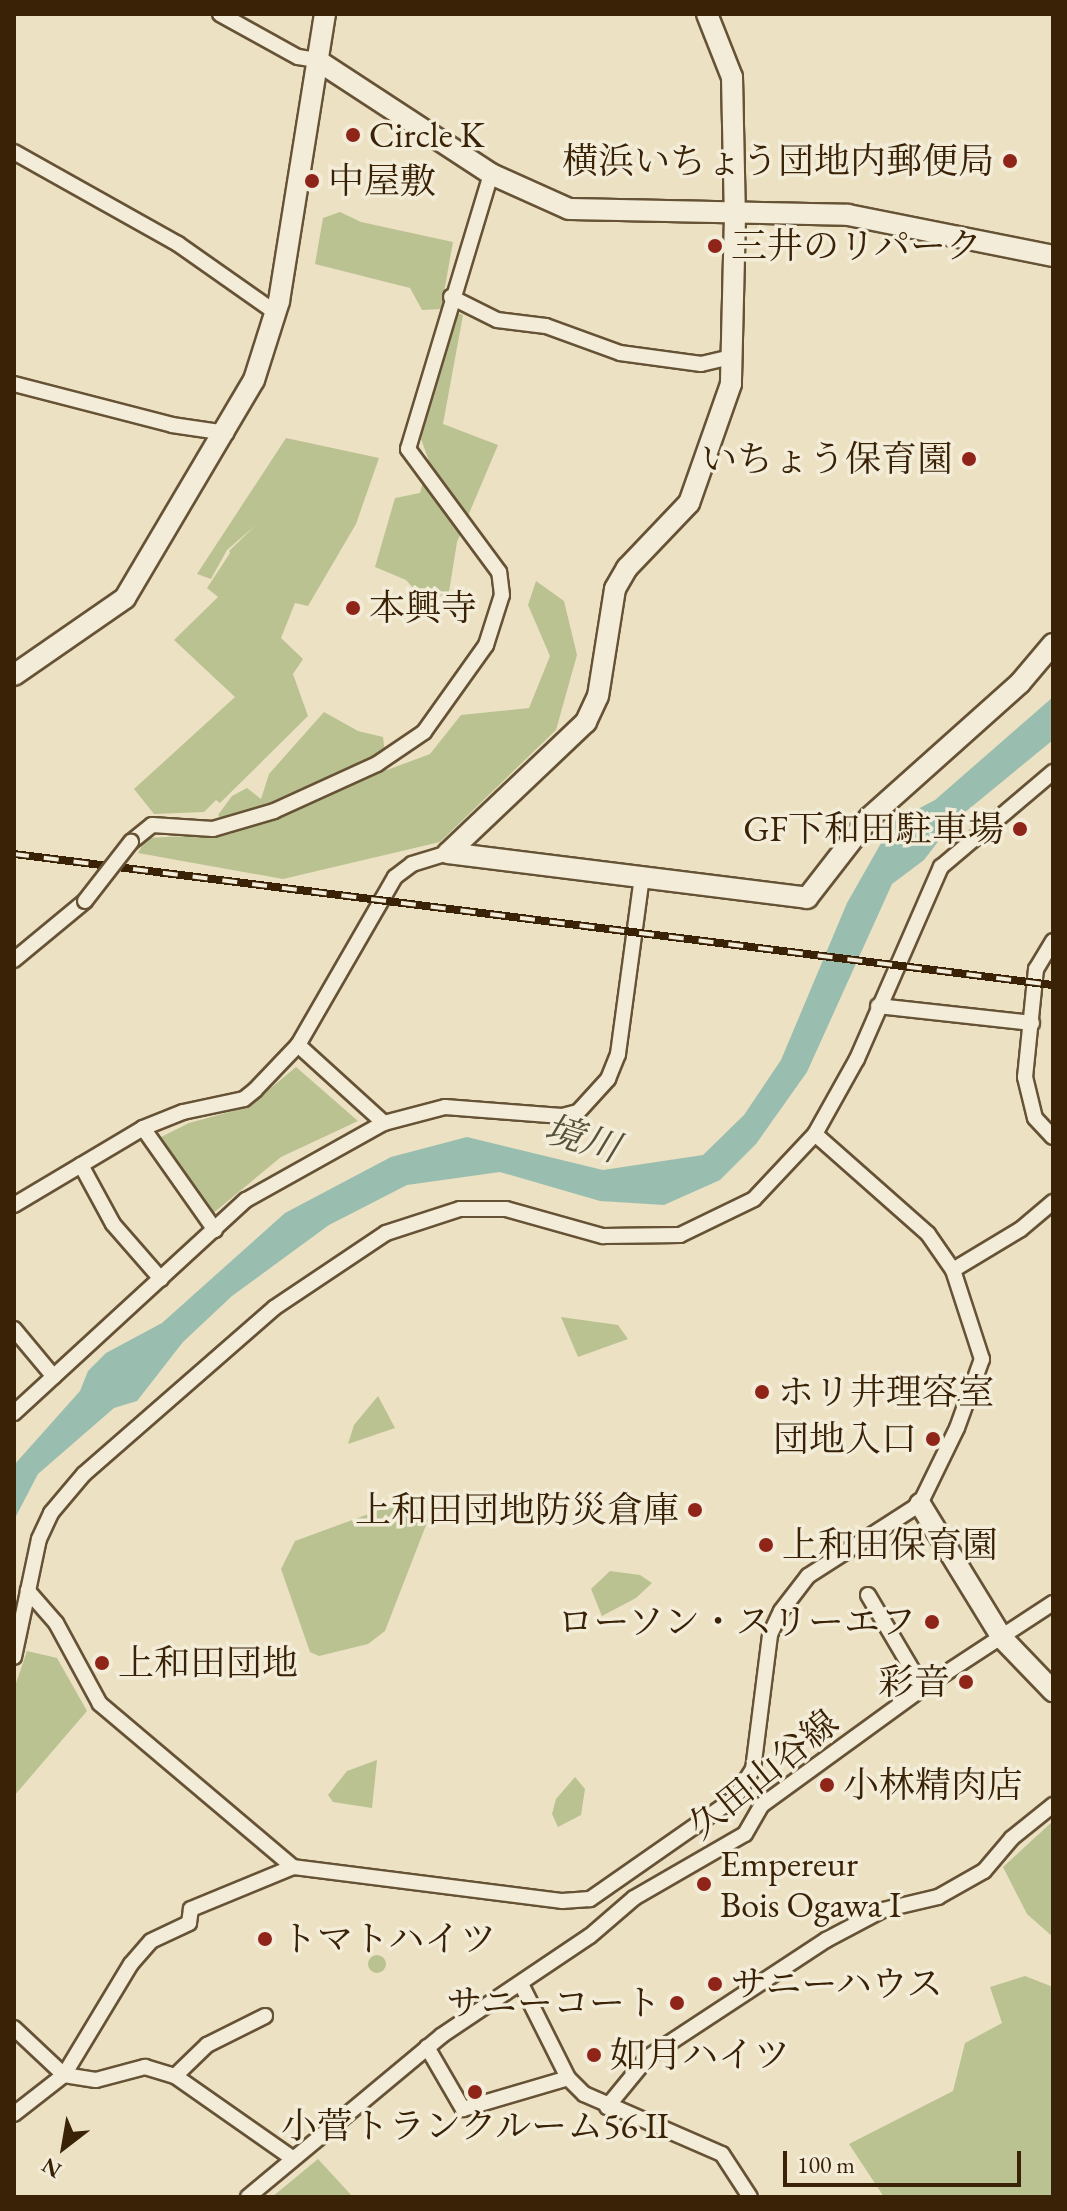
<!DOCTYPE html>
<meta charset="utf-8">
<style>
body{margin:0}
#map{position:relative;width:1067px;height:2211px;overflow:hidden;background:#ece1c3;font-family:"EB Garamond","Noto Serif JP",serif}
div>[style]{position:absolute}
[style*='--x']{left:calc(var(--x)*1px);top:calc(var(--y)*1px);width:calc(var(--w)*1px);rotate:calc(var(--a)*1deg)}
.green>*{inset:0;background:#bac292}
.round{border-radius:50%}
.water>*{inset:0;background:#99beb0}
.roads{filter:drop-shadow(2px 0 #665235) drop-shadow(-2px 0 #665235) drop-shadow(0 2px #665235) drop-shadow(0 -2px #665235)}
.street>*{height:14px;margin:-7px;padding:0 7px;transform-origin:7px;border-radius:7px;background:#f3ecd8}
.secondary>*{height:20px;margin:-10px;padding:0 10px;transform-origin:10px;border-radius:10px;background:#f3ecd8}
.rail>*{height:8px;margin-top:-4px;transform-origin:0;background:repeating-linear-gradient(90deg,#f3ecd8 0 15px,#392206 0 30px);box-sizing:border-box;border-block:2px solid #392206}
.bridges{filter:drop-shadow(2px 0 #665235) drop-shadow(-2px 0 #665235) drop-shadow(0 2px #665235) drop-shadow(0 -2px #665235)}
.street-bridge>*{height:14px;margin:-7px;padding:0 7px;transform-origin:7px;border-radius:7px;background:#f3ecd8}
.dots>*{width:22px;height:22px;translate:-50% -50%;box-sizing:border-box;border:4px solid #f3ecd8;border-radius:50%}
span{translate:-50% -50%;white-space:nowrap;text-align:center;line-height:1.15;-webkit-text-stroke:7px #f3ecd8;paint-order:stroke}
.poi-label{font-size:36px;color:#392206}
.left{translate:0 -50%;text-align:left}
.right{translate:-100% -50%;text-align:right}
.street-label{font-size:36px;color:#392206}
.water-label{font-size:38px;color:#565139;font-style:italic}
.frame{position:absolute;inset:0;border:16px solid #392206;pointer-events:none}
.north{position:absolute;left:24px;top:2107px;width:80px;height:80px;-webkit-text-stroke:6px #f3ecd8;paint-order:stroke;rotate:211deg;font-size:22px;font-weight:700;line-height:32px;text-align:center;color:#392206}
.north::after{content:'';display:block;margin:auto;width:28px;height:36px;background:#392206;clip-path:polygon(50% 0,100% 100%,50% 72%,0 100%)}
.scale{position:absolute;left:783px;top:2151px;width:238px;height:36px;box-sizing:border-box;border:4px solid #392206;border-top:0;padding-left:10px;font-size:24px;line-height:28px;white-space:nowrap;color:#392206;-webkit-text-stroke:6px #f3ecd8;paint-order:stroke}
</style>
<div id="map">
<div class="green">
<div style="clip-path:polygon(340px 212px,361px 222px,453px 242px,441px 309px,422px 310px,410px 288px,315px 264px,323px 218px)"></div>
<div style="clip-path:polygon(453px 312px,463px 315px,443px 424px,498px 445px,457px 542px,449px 592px,426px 602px,406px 580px,375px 567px,395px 498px,420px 493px,429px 461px,421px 439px)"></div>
<div style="clip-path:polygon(286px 438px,379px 458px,356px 524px,308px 606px,295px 603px,281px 638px,303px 659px,293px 674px,308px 716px,220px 803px,216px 800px,204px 812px,154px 814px,134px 789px,235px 697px,174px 640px,218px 597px,207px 588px,230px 553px,229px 551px,256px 525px,227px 550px,211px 579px,197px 574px)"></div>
<div style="clip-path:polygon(536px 581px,564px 601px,577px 655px,556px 730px,440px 842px,283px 879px,138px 853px,146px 838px,232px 834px,218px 815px,232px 796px,247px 788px,261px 799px,269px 774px,324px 712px,358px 731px,383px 737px,387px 770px,430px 754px,461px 715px,529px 708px,550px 656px,528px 605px)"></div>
<div style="clip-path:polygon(296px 1067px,358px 1121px,281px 1157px,211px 1215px,155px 1140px,189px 1123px,248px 1107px)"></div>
<div style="clip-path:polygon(561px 1317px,618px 1325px,628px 1339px,578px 1357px)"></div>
<div style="clip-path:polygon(378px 1396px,395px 1428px,348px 1444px,354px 1425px)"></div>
<div style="clip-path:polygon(404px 1501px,428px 1520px,385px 1631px,368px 1644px,319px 1656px,310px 1652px,281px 1569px,295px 1541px)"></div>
<div style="clip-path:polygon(610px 1571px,640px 1575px,652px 1583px,636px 1598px,602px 1616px,591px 1589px)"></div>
<div style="clip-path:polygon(27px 1651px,57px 1658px,87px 1711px,14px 1796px,14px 1689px)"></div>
<div style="clip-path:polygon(377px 1760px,372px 1808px,333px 1802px,328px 1795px,347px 1771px)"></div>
<div style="clip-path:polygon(575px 1777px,585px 1789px,581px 1815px,558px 1827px,552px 1814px,556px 1799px)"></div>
<div style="clip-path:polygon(1052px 1822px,1053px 1824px,1053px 1937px,1027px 1914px,1003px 1867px)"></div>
<div class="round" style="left:368px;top:1955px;width:18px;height:18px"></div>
<div style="clip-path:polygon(1025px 1976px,1053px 1987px,1053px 2197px,884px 2197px,849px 2144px,953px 2091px,965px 2043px,1002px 2023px,990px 1987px)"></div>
<div style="clip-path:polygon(318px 2159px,353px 2197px,272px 2197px)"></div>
</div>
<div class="water">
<div style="clip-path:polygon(1053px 697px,1053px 740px,953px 822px,924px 860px,892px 884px,807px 1072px,756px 1144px,720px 1180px,664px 1205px,600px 1201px,500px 1172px,407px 1185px,329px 1225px,232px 1296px,183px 1342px,137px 1401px,114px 1408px,38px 1474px,14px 1520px,14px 1465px,80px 1391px,88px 1371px,106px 1353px,162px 1323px,285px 1213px,391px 1157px,467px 1137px,603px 1170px,703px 1155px,744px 1115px,781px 1060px,847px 903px,893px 822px,935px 800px)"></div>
</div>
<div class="roads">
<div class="street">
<div style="--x:220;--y:14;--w:89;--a:28.9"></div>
<div style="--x:298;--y:57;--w:19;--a:9"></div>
<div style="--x:14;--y:152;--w:188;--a:29.3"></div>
<div style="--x:178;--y:244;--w:120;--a:35.1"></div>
<div style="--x:451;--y:297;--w:51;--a:26.6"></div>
<div style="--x:497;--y:320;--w:49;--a:7"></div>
<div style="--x:546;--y:326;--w:79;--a:20"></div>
<div style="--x:620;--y:353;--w:82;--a:7.7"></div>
<div style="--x:701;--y:364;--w:32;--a:-13"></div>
<div style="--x:14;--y:384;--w:163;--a:14.5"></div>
<div style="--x:172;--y:425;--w:55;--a:8.4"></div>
<div style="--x:131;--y:842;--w:27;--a:-39"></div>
<div style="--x:152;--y:825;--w:61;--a:3.8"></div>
<div style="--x:213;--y:829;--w:64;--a:-16.4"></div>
<div style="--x:274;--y:811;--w:113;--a:-24.5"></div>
<div style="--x:377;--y:764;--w:57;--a:-34.2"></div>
<div style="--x:424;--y:732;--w:107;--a:-54.5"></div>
<div style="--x:486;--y:645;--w:52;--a:-72.3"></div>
<div style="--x:502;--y:595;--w:23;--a:-97"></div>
<div style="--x:499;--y:572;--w:153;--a:-126.5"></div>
<div style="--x:408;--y:449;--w:287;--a:-73.2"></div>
<div style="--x:1053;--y:941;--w:33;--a:121"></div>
<div style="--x:1036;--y:969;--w:109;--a:95.8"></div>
<div style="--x:1025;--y:1077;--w:42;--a:76.3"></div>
<div style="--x:1035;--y:1118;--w:26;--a:47"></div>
<div style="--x:14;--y:960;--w:92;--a:-39.7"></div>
<div style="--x:878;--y:1006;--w:155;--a:6.3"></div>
<div style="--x:298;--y:1045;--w:116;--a:42.2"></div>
<div style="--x:143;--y:1128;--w:125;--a:54.8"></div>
<div style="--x:815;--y:1134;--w:151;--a:41.5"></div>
<div style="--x:928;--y:1234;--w:44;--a:55.2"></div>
<div style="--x:953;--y:1270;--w:94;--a:72"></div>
<div style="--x:982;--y:1359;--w:73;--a:109.9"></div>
<div style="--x:957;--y:1428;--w:85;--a:116"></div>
<div style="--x:920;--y:1504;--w:133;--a:147.3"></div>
<div style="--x:808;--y:1576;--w:44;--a:127.6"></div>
<div style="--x:781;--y:1611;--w:26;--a:115"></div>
<div style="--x:770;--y:1635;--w:135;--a:97.2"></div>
<div style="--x:753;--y:1769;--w:34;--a:122"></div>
<div style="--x:735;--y:1798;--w:177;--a:145.1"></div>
<div style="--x:590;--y:1899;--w:28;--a:176"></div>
<div style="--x:562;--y:1901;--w:271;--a:-172.8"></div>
<div style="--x:293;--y:1867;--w:253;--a:-139.8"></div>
<div style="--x:100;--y:1704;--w:92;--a:-118.5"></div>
<div style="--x:56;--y:1623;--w:43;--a:-131.2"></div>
<div style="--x:28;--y:1591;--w:53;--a:-78.1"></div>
<div style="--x:39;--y:1539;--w:29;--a:-65"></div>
<div style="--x:51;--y:1513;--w:51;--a:-49.8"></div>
<div style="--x:84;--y:1474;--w:252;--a:-41.1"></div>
<div style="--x:274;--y:1308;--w:135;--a:-33.8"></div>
<div style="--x:386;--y:1233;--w:78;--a:-18"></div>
<div style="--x:460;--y:1209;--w:46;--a:0"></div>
<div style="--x:506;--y:1209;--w:101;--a:15.6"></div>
<div style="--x:603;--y:1236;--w:77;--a:-0.7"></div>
<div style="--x:680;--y:1235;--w:82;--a:-25.9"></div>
<div style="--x:754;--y:1199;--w:89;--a:-46.8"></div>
<div style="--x:815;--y:1134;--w:86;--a:-60.8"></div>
<div style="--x:857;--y:1059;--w:210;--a:-66.4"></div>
<div style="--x:941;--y:867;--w:147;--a:-40.3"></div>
<div style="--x:81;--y:1165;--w:67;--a:61.5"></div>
<div style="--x:113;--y:1224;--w:73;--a:48.9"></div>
<div style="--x:14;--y:1205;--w:150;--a:-30.8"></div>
<div style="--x:143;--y:1128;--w:43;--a:-21.8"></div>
<div style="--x:183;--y:1112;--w:62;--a:-12"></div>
<div style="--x:244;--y:1099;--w:14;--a:-39"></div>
<div style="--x:255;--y:1090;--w:62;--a:-46.3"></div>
<div style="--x:298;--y:1045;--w:194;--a:-60"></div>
<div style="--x:395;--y:877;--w:21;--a:-37"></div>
<div style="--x:412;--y:864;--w:38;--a:-17"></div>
<div style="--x:953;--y:1270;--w:79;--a:-31.1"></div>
<div style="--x:1021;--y:1229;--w:42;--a:-40.2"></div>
<div style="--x:14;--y:1329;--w:62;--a:50.2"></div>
<div style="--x:14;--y:1413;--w:315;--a:-42.6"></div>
<div style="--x:246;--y:1200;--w:158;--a:-29.2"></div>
<div style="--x:384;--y:1123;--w:63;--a:-14.7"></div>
<div style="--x:445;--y:1107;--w:117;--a:4.4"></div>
<div style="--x:562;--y:1116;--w:16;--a:-14"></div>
<div style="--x:578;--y:1112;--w:45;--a:-47.7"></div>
<div style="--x:608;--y:1079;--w:27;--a:-68"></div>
<div style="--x:618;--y:1054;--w:180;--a:-82.3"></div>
<div style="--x:868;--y:1595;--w:108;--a:59.4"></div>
<div style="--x:14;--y:1657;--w:67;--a:-78"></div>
<div style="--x:521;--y:1984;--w:105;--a:63.4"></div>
<div style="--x:568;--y:2078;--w:23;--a:45"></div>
<div style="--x:584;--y:2094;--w:150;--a:23.5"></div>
<div style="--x:722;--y:2154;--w:51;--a:56.9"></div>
<div style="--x:14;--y:2028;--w:69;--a:43.2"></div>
<div style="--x:64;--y:2075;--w:32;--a:9"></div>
<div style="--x:96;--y:2080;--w:51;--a:-14.9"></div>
<div style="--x:145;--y:2067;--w:31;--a:17"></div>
<div style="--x:175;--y:2076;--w:143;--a:35"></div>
<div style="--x:427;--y:2047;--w:72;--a:59.9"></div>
<div style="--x:463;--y:2109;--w:109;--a:-16.4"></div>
<div style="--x:175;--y:2076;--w:45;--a:-44.1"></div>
<div style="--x:207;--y:2045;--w:65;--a:-26.6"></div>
<div style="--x:607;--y:2107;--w:65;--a:-50.6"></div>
<div style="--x:648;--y:2057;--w:213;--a:-33.3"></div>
<div style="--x:826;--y:1940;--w:64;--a:-27.8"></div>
<div style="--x:883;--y:1910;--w:57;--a:-13.3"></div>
<div style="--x:938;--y:1897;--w:53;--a:-29.5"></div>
<div style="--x:984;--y:1871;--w:43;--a:-49.7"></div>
<div style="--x:1012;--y:1838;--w:53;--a:-38.8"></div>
<div style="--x:14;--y:2114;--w:63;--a:-38"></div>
<div style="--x:64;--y:2075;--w:130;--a:-58.9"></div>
<div style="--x:131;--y:1964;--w:30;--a:-49"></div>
<div style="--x:151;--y:1941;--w:42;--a:-25.3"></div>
<div style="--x:189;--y:1923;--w:14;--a:-82"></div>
<div style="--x:191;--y:1909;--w:110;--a:-22.4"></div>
<div style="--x:248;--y:2197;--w:251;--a:-39.8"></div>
<div style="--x:441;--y:2036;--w:179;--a:-33.9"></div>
<div style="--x:590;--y:1936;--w:58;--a:-40.8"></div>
<div style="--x:634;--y:1898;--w:128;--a:-30"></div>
<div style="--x:745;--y:1834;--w:34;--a:-60"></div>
<div style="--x:762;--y:1805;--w:199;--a:-36"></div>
<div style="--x:923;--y:1688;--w:155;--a:-33.2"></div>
</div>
<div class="secondary">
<div style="--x:707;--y:14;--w:68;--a:68.4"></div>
<div style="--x:732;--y:77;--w:139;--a:88.8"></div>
<div style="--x:735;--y:216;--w:168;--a:91.4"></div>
<div style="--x:731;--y:384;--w:126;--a:109.4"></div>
<div style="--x:689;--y:503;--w:90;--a:133.6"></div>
<div style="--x:627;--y:568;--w:24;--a:120"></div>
<div style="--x:615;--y:589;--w:108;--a:99"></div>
<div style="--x:598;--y:696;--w:29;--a:115"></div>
<div style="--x:586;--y:722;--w:190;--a:136.5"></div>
<div style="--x:448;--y:853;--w:362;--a:7.1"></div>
<div style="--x:807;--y:898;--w:101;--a:-52.2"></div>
<div style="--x:869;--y:818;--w:203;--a:-41.8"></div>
<div style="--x:1020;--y:683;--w:51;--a:-49.8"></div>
<div style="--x:317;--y:60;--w:208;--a:33.2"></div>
<div style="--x:491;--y:174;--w:85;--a:24.2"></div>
<div style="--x:569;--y:209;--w:279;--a:1.2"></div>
<div style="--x:848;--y:215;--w:209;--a:11.3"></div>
<div style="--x:14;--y:675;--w:135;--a:-34.7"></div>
<div style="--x:125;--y:598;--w:253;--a:-59.4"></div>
<div style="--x:254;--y:380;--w:83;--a:-72.4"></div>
<div style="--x:279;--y:301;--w:291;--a:-80.9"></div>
<div style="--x:920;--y:1504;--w:157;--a:58.5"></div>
<div style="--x:1002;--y:1638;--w:74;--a:46.1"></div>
</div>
</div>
<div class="rail">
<div style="--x:14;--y:854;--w:1047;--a:7.19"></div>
</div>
<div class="bridges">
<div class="street-bridge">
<div style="--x:85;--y:901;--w:75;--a:-52.1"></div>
</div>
</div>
<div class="dots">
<div style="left:353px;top:135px;background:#8f2418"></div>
<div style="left:1010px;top:161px;background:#8f2418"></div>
<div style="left:312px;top:181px;background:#8f2418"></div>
<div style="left:715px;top:246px;background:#8f2418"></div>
<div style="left:969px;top:459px;background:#8f2418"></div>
<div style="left:353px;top:608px;background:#8f2418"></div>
<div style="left:1020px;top:829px;background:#8f2418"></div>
<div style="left:762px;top:1392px;background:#8f2418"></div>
<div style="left:933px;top:1439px;background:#8f2418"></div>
<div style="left:695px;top:1510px;background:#8f2418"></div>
<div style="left:766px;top:1545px;background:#8f2418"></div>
<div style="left:932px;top:1622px;background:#8f2418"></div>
<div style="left:102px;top:1663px;background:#8f2418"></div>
<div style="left:966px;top:1682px;background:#8f2418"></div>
<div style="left:827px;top:1785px;background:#8f2418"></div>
<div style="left:704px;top:1884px;background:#8f2418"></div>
<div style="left:265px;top:1939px;background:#8f2418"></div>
<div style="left:715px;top:1984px;background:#8f2418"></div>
<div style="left:677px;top:2003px;background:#8f2418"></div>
<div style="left:594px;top:2055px;background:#8f2418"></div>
<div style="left:475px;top:2092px;background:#8f2418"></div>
</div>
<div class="poi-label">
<span class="left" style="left:369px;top:135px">Circle K</span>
<span class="right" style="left:994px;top:161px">横浜いちょう団地内郵便局</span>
<span class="left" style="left:328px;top:181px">中屋敷</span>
<span class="left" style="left:731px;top:246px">三井のリパーク</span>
<span class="right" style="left:953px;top:459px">いちょう保育園</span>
<span class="left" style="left:369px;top:608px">本興寺</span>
<span class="right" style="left:1004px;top:829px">GF下和田駐車場</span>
<span class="left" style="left:778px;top:1392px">ホリ井理容室</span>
<span class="right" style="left:917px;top:1439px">団地入口</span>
<span class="right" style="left:679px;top:1510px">上和田団地防災倉庫</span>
<span class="left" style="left:782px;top:1545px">上和田保育園</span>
<span class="right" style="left:916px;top:1622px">ローソン・スリーエフ</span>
<span class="left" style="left:118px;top:1663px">上和田団地</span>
<span class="right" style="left:950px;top:1682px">彩音</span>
<span class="left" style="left:843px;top:1785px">小林精肉店</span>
<span class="left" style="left:720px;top:1884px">Empereur<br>Bois Ogawa Ⅰ</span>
<span class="left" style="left:281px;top:1939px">トマトハイツ</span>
<span class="left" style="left:731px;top:1984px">サニーハウス</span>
<span class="right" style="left:661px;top:2003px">サニーコート</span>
<span class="left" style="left:610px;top:2055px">如月ハイツ</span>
<span style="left:475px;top:2126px">小菅トランクルーム56 Ⅱ</span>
</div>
<div class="street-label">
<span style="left:763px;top:1774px;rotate:-39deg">久田山谷線</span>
</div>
<div class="water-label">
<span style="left:582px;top:1138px;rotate:17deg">境川</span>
</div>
<div class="frame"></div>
<div class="north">N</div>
<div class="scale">100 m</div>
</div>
